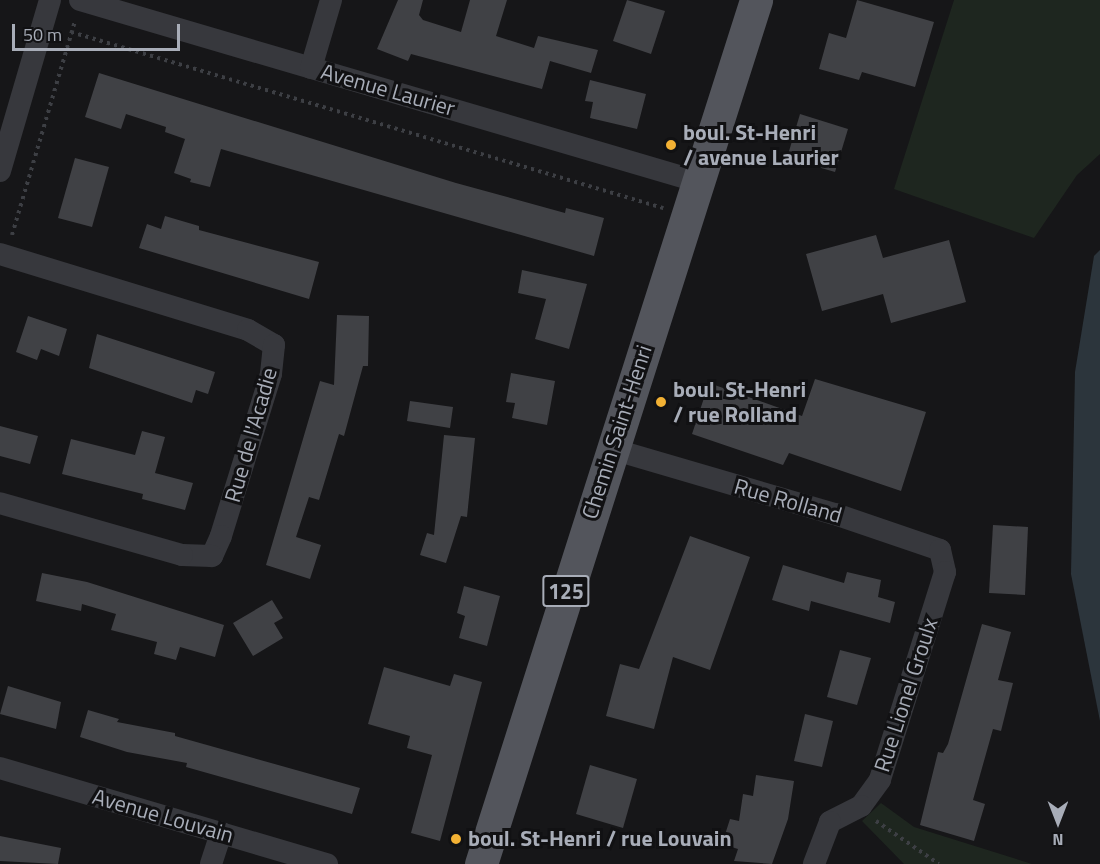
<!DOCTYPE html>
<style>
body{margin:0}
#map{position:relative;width:1100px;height:864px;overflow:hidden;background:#161618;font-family:"Titillium Web",sans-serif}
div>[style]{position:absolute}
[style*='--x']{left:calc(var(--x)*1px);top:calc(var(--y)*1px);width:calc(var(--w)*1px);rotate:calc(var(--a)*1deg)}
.green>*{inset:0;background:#1e261f}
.water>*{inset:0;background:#2c353c}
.building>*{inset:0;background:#404145}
.path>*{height:4px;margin-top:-2px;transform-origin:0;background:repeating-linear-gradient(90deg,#3d3f44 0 3px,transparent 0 7.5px)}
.street>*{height:22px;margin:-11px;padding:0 11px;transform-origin:11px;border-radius:11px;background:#37383d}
.primary>*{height:33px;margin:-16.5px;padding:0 16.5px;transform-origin:16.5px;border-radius:16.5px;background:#53555c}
.dots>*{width:16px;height:16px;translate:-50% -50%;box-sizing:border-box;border:3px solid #111113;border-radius:50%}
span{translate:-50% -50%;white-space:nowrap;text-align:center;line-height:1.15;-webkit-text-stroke:6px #111113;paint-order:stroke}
.shield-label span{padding:2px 4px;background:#111113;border:2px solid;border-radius:4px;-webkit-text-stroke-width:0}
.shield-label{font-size:21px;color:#a8adb8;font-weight:700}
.street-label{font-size:22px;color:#a8adb8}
.poi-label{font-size:22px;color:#a8adb8;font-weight:700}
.left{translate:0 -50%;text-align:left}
.north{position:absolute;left:1028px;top:792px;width:60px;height:60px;-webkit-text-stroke:4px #111113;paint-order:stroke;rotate:180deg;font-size:16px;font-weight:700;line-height:24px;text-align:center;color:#a8adb8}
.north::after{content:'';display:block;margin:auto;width:21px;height:27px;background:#a8adb8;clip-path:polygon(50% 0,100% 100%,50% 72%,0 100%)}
.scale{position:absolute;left:12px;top:24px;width:168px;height:27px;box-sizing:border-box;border:3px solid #a8adb8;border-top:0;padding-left:8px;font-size:18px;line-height:21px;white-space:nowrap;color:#a8adb8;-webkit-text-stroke:4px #111113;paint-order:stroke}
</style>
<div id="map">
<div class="green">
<div style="clip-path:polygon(954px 0,1100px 0,1100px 154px,1077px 175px,1034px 238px,894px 189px)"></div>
<div style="clip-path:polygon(881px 803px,914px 827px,1032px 864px,904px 864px,862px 821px)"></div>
</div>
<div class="water">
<div style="clip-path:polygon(1100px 250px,1100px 721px,1071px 574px,1075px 372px,1094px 256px)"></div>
</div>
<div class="building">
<div style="clip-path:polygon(398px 0,423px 0,419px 15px,423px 20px,461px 32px,470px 0,507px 0,496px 36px,534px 48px,538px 36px,598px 50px,591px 73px,550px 61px,542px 89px,411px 54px,408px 61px,377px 49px)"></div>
<div style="clip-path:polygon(627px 0,665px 11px,651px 54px,613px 41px)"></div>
<div style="clip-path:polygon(857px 0,934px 22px,915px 87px,862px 72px,859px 80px,819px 69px,829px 33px,846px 38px)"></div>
<div style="clip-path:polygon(99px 73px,456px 183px,565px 213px,566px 208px,604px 218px,594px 256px,221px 149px,210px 187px,190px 182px,191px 179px,174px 173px,185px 139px,165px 132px,166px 127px,126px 114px,121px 129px,85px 117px)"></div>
<div style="clip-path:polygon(590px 80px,646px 94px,637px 129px,590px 118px,593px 102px,585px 101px)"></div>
<div style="clip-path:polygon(800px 114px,848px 129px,835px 172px,787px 158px)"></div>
<div style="clip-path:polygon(75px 158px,109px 167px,92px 227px,58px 218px)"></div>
<div style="clip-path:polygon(165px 216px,199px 226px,199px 230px,319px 262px,309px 299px,139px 248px,147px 224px,161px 229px)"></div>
<div style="clip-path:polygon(876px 235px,883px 258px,949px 240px,966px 302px,891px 323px,883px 294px,822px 311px,806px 254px)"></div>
<div style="clip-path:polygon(522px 270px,587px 284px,569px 349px,535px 339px,546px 299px,518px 293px)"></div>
<div style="clip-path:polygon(337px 315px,369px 316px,368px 366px,363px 366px,344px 436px,339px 434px,319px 500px,309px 497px,296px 537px,321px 545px,310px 579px,266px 565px,320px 381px,334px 385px)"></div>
<div style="clip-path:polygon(28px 316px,67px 329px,59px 356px,41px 349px,37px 360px,16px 352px)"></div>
<div style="clip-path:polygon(97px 334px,215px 372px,208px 394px,196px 390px,192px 403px,89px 368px)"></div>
<div style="clip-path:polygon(511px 373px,555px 381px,547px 425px,512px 418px,515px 403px,506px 402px)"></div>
<div style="clip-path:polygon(815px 379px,926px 412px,901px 491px,789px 453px,783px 465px,692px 434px,709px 383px,802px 416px)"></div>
<div style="clip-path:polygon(410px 401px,453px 407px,450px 428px,407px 421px)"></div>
<div style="clip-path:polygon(0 426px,38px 436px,30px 464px,0 456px)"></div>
<div style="clip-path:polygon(142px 431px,165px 437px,155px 473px,193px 483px,185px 510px,142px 499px,143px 494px,62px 474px,71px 439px,135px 455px)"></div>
<div style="clip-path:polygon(444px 435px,475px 438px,467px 517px,461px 516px,446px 563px,420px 555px,427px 533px,434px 535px)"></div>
<div style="clip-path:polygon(993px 525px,1028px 527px,1025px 595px,989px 593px)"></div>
<div style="clip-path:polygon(690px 536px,750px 557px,710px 670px,673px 657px,654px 729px,606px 716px,620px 664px,639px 669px)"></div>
<div style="clip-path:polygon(783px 565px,844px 583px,847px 572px,881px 580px,878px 597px,895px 602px,890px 623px,811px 601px,809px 611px,772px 600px)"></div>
<div style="clip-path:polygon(42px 573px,87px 582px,224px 625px,215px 657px,180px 647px,176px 660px,154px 654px,157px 642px,111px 630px,116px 614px,82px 604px,81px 611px,36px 601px)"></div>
<div style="clip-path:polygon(464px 586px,500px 596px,487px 646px,459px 638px,465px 616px,457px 613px)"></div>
<div style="clip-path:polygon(272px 600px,283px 618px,274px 623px,283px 638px,253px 656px,233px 623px)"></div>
<div style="clip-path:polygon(982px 624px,1011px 632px,998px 680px,1013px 683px,1001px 731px,993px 729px,973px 800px,985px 804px,974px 841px,920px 825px,938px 752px,943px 753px,948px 744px)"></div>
<div style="clip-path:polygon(840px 650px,871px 658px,857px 705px,827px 697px)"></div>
<div style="clip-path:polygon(384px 667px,450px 686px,454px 674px,482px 682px,440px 841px,411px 833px,432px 755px,407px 748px,410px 736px,368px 724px)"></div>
<div style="clip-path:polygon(8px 686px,61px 702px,56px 729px,0 714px)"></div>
<div style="clip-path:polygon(88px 710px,119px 719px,117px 722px,175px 733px,175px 736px,360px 788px,352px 814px,186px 767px,187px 763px,127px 752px,80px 737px)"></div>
<div style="clip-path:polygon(805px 714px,833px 721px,822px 767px,794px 761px)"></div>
<div style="clip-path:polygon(590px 765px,637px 779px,623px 828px,576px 814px)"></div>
<div style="clip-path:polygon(756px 775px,794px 781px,788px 819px,772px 864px,734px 861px,738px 849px,722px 844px,730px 819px,739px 821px,743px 794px,753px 796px)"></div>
<div style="clip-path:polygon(0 836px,61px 848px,58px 864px,0 861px)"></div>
</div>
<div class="path">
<div style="--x:71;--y:32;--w:618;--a:16.56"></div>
<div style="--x:12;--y:235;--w:223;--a:-73.6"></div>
<div style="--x:876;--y:821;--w:76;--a:34.3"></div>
</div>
<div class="street">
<div style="--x:80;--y:0;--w:642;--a:16.37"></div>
<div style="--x:311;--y:68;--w:71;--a:-73.6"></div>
<div style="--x:0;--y:171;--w:178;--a:-73.7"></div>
<div style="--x:0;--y:254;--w:259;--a:17"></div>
<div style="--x:248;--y:330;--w:30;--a:30"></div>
<div style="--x:274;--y:345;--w:29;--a:96"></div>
<div style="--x:271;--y:374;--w:170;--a:107.2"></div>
<div style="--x:221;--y:536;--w:22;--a:114"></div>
<div style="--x:212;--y:556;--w:30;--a:-178"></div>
<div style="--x:182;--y:555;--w:189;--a:-164.1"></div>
<div style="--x:612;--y:449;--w:232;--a:16.3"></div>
<div style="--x:835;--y:514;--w:111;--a:18.9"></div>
<div style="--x:940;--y:550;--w:23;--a:77"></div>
<div style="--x:945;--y:572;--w:218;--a:107.4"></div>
<div style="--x:880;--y:780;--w:32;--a:126"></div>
<div style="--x:861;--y:806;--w:35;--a:153"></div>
<div style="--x:830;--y:822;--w:45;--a:110.9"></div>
<div style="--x:0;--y:768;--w:341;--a:16.4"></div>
<div style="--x:211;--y:864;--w:33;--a:-72"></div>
</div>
<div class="primary">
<div style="--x:481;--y:864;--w:907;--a:-72.34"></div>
</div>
<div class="dots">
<div style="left:671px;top:145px;background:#f2b134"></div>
<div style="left:661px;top:402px;background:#f2b134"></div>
<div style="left:456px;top:839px;background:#f2b134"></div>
</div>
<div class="shield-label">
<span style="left:566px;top:591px">125</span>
</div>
<div class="street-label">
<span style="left:388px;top:90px;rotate:16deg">Avenue Laurier</span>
<span style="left:617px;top:432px;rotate:-72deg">Chemin Saint-Henri</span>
<span style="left:251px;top:435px;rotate:-74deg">Rue de l'Acadie</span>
<span style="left:788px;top:501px;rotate:16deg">Rue Rolland</span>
<span style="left:906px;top:695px;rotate:-72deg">Rue Lionel Groulx</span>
<span style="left:163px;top:816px;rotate:16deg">Avenue Louvain</span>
</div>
<div class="poi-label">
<span class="left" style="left:683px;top:145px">boul. St-Henri<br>/ avenue Laurier</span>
<span class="left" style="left:673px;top:402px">boul. St-Henri<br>/ rue Rolland</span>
<span class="left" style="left:468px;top:839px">boul. St-Henri / rue Louvain</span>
</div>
<div class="north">N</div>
<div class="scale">50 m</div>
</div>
